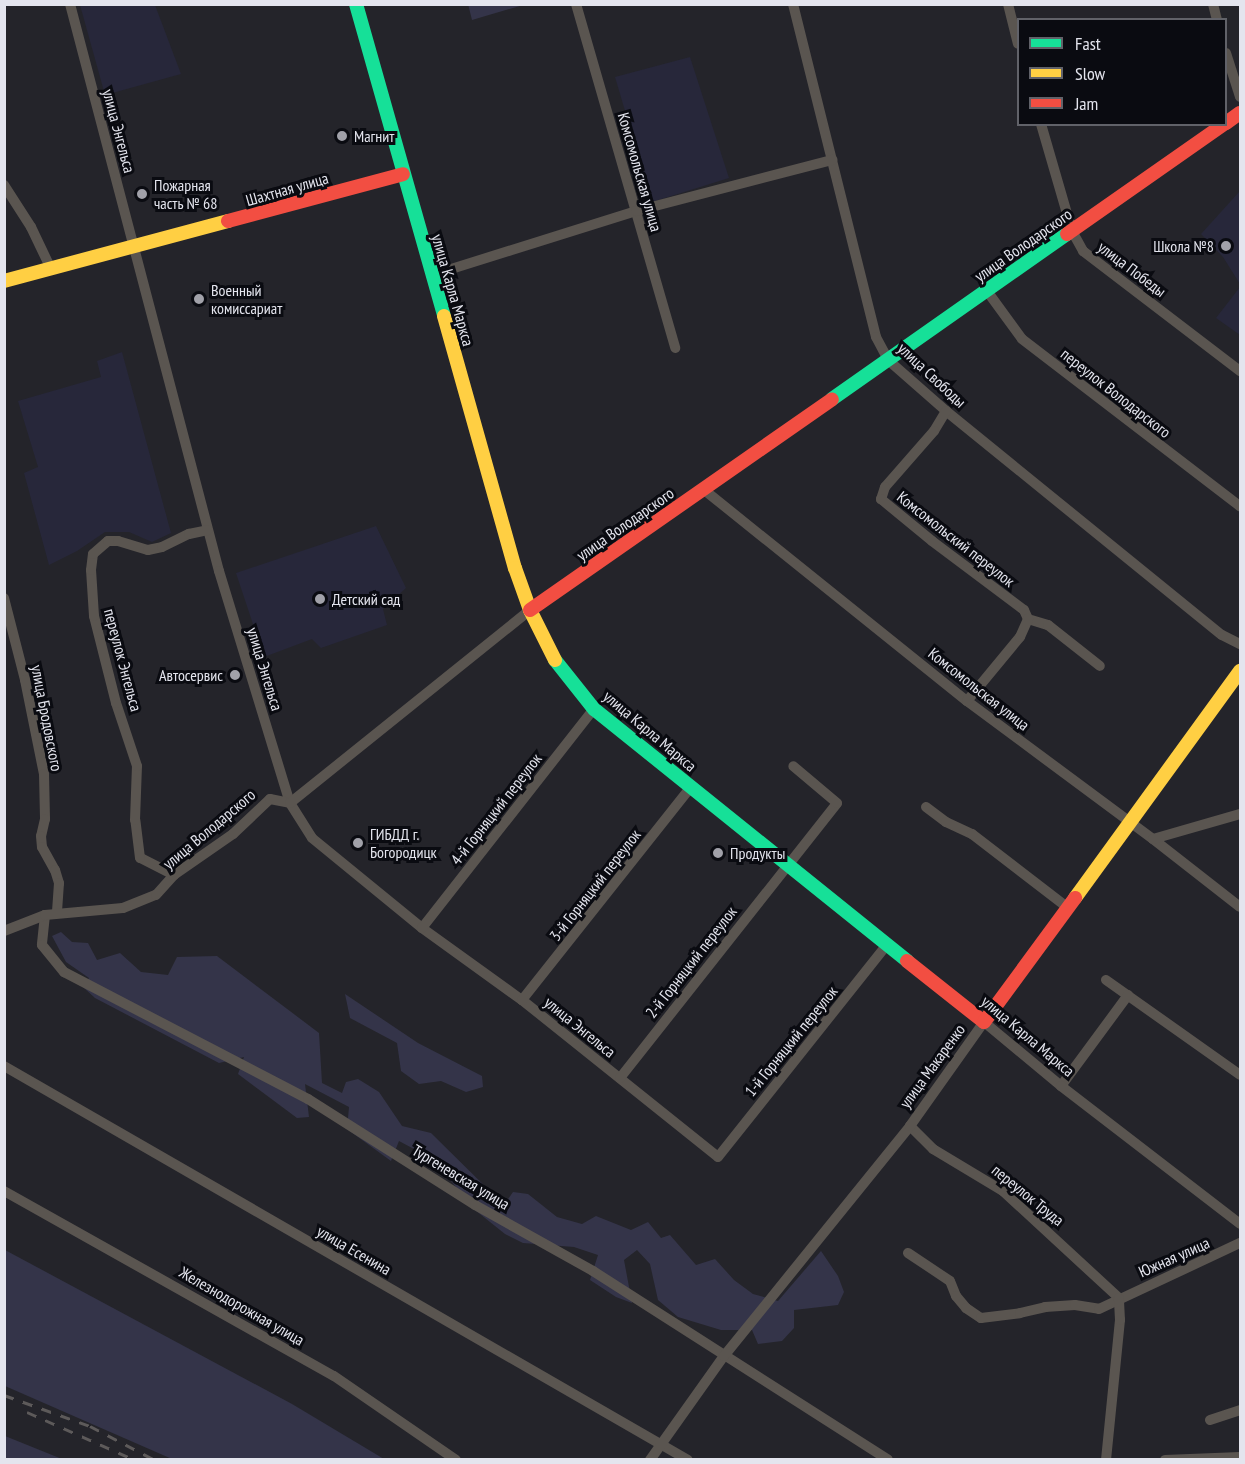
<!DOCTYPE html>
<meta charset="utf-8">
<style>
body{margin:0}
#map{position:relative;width:1245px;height:1464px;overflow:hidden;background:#24242a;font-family:"PT Sans Narrow",sans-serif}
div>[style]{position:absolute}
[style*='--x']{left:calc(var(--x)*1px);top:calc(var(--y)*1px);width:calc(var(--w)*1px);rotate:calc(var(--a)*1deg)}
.built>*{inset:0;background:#27273a}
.green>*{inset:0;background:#343449}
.street>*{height:10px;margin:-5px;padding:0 5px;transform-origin:5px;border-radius:5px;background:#5a5550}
.fast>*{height:14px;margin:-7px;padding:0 7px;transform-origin:7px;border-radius:7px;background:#16e098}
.slow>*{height:14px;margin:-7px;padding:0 7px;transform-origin:7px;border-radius:7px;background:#ffcf43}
.jam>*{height:14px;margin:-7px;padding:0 7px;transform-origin:7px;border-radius:7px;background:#f24e42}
.rail>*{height:3px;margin-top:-1.5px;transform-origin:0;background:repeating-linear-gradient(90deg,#5d5a5a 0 10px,transparent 0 20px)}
.dots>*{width:16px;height:16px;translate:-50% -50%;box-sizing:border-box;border:3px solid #0a0b11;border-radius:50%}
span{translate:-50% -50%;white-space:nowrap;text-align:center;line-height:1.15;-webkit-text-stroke:6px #0a0b11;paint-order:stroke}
.street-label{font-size:16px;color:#e4e5ee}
.poi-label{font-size:16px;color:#e4e5ee}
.left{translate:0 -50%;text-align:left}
.right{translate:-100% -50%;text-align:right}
.frame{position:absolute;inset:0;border:6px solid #e4e5ee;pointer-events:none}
.legend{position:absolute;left:1017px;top:18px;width:210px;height:108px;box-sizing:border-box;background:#0a0b11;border:2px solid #616269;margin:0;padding:8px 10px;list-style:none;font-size:18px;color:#e4e5ee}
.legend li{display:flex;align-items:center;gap:12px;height:30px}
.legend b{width:30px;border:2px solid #616269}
</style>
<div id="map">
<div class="built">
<div style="clip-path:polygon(80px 5px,155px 5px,181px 74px,105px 95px)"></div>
<div style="clip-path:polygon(690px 57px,729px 178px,652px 202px,615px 77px)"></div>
<div style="clip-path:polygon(1240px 191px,1240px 284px,1223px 257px,1201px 234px)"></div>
<div style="clip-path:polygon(1240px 287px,1240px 335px,1216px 318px)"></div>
<div style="clip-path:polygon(122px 352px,171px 533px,152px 542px,129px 532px,105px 532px,77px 551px,49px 565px,24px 473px,38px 467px,18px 401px,101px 377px,97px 361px)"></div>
<div style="clip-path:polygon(376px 526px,406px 588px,383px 609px,387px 625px,321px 648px,312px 639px,264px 657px,236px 573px)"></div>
</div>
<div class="green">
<div style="clip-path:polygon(468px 4px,523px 4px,523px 5px,472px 20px)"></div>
<div style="clip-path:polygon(61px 932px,72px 942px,88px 943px,97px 960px,120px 953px,141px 972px,168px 975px,177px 957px,217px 956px,319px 1033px,322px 1083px,342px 1093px,346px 1082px,358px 1079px,379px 1092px,402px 1126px,431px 1133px,504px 1205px,513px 1192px,528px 1194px,557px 1217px,582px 1224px,596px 1216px,631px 1230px,648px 1222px,661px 1238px,670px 1235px,696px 1265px,715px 1259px,734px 1280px,753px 1294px,778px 1301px,821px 1251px,838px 1276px,844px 1292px,838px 1305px,794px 1310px,794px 1328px,782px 1341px,758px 1344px,752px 1330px,721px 1330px,678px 1317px,658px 1300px,650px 1264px,637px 1250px,624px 1260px,632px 1303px,616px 1297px,590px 1280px,598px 1255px,574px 1247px,523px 1243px,505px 1234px,470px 1206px,449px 1178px,441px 1174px,427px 1156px,399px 1141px,391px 1161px,347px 1129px,349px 1107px,305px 1084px,309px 1117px,297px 1118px,238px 1074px,244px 1057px,219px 1063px,95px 998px,83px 987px,89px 978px,66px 962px,52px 936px)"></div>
<div style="clip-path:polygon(345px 994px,418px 1043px,482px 1076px,483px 1087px,466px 1092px,441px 1081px,419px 1084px,401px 1071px,397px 1043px,350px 1018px)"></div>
<div style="clip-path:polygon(5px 1250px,292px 1404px,384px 1459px,172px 1459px,5px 1386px)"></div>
<div style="clip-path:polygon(4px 1436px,5px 1436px,62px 1459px,5px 1459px)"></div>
</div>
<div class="street">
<div style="--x:70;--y:4;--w:586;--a:75.28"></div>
<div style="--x:219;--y:571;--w:243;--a:73"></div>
<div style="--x:290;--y:803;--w:41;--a:57.8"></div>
<div style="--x:312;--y:838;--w:142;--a:39.3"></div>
<div style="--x:422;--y:928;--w:123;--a:35.8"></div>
<div style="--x:522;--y:1000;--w:251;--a:38.7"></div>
<div style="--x:718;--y:1157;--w:273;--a:-51.5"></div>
<div style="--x:576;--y:4;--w:358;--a:73.9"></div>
<div style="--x:793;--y:4;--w:343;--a:76"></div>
<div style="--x:876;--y:337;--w:26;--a:62"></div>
<div style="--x:888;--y:360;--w:77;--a:41.3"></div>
<div style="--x:946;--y:411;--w:355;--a:39.1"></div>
<div style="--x:1222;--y:635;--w:20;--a:27"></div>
<div style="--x:1008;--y:4;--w:41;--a:76"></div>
<div style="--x:1213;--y:4;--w:16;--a:76"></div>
<div style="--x:1226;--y:53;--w:46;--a:72.3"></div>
<div style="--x:1041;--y:124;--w:111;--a:73.8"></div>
<div style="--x:1072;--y:231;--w:23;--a:61"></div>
<div style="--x:1083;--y:251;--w:198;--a:37.4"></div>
<div style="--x:4;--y:185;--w:50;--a:57.3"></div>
<div style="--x:31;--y:227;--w:47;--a:64.5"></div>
<div style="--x:432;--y:275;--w:214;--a:-17.4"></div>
<div style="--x:636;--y:211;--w:203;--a:-14.6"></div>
<div style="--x:987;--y:291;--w:59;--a:53.9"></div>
<div style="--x:1022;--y:339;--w:275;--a:37.5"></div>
<div style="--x:946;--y:411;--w:23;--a:121"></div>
<div style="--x:934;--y:431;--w:74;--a:131.2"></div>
<div style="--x:885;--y:487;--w:13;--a:108"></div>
<div style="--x:881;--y:499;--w:66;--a:39.5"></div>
<div style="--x:932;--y:541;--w:115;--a:36.9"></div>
<div style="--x:1024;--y:610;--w:10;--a:66"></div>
<div style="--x:703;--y:489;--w:339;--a:38.8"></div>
<div style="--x:967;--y:701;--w:232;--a:36.6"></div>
<div style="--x:1153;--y:839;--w:110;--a:38"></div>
<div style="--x:4;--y:598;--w:85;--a:75.6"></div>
<div style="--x:25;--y:680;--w:96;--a:78.6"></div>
<div style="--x:44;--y:774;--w:45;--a:88.7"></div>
<div style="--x:45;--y:819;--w:17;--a:103"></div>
<div style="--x:41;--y:836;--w:11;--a:85"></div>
<div style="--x:42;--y:847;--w:26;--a:61"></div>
<div style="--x:55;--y:870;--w:14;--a:73"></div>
<div style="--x:59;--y:883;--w:29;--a:94"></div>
<div style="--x:1028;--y:619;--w:21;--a:17"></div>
<div style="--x:1048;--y:625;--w:66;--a:38.3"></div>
<div style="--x:967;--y:701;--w:83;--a:-50.4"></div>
<div style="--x:1020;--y:637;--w:20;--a:-66"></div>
<div style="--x:926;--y:807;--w:25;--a:37"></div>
<div style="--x:946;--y:822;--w:29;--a:25"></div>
<div style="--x:972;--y:834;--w:121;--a:37.6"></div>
<div style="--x:1153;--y:839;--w:91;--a:-16"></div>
<div style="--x:174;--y:875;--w:38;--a:-153"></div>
<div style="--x:140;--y:858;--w:38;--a:-97"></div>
<div style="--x:135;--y:820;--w:54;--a:-87.9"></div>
<div style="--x:137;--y:766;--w:66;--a:-108.4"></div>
<div style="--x:116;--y:703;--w:90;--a:-104.2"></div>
<div style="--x:94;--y:616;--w:46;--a:-93.7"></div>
<div style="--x:91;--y:570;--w:16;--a:-83"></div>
<div style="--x:93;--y:554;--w:20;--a:-41"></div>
<div style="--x:108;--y:541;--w:10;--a:0"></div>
<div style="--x:118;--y:541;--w:31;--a:17"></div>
<div style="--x:148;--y:550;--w:14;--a:-12"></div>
<div style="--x:162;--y:547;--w:30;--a:-26"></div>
<div style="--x:189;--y:534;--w:19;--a:-12"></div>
<div style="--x:45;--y:915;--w:30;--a:96"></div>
<div style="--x:42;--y:945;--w:35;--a:51"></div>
<div style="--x:64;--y:972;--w:275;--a:27.5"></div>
<div style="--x:308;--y:1099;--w:198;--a:32.4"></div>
<div style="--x:475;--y:1205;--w:135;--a:29.2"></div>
<div style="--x:593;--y:1271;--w:350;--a:32.6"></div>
<div style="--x:422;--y:928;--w:278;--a:-51.9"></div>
<div style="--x:4;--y:931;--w:44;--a:-21.3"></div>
<div style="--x:45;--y:915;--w:78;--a:-5.1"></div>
<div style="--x:123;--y:908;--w:35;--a:-22"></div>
<div style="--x:156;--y:895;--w:27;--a:-48"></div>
<div style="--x:174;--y:875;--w:72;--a:-34.8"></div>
<div style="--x:233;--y:834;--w:51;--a:-43.4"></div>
<div style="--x:270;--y:799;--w:20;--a:11"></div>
<div style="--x:290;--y:803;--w:308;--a:-38.8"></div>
<div style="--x:1106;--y:980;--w:164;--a:35.3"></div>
<div style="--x:522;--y:1000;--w:272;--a:-51.6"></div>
<div style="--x:4;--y:1066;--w:789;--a:29.94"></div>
<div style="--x:620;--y:1078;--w:350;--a:-51.7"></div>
<div style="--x:837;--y:803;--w:57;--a:-139.9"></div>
<div style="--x:1061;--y:1086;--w:113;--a:-53.6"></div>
<div style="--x:910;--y:1126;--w:33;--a:45"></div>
<div style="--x:933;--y:1149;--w:82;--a:31"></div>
<div style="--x:1003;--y:1191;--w:158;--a:42.7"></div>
<div style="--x:4;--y:1191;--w:378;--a:29.3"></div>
<div style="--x:334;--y:1376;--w:148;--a:34.5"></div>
<div style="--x:908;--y:1253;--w:50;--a:33.7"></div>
<div style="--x:950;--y:1281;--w:16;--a:68"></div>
<div style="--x:956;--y:1296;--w:16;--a:50"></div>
<div style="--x:966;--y:1308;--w:18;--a:34"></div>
<div style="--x:981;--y:1318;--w:39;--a:-7"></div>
<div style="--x:1020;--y:1313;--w:26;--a:-13"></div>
<div style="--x:1045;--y:1307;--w:30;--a:-4"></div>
<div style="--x:1075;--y:1305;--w:24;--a:9"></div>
<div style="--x:1099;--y:1309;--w:156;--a:-25.1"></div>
<div style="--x:1210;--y:1420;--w:32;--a:-18"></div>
<div style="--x:650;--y:1460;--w:128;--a:-54.6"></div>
<div style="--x:724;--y:1356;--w:296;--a:-51"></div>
<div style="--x:910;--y:1126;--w:128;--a:-54.6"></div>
<div style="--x:984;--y:1022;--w:100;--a:39.7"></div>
<div style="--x:1061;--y:1086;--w:226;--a:37.6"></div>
<div style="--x:1106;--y:1460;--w:141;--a:-84.3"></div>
<div style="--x:1120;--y:1320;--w:22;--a:-93"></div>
<div style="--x:1165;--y:1460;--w:75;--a:-2.3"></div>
</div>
<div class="fast">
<div style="--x:356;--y:4;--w:324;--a:74.2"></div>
<div style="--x:832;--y:399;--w:287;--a:-35.1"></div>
<div style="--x:555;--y:660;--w:63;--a:51.5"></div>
<div style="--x:594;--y:709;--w:402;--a:38.8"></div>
</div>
<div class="slow">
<div style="--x:4;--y:281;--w:232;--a:-15"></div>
<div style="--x:444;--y:316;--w:262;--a:74.3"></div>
<div style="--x:515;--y:568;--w:45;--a:70.3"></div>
<div style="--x:530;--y:610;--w:56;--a:63.4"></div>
<div style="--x:1075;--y:898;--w:281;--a:-54"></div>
</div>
<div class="jam">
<div style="--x:1226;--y:123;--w:17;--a:-36"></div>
<div style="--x:228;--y:221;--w:181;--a:-15"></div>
<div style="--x:1067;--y:234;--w:192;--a:-35"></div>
<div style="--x:530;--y:610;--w:368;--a:-34.9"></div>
<div style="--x:907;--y:961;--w:98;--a:38.4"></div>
<div style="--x:984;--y:1022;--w:154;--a:-53.7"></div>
</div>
<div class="rail">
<div style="--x:4;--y:1395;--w:91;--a:19.8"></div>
<div style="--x:90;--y:1426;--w:73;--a:27.6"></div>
<div style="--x:27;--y:1412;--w:118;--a:24"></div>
</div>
<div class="dots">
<div style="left:342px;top:136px;background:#a1a1a9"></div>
<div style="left:142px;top:194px;background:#a1a1a9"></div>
<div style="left:1226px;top:246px;background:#a1a1a9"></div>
<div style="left:199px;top:299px;background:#a1a1a9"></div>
<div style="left:320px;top:599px;background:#a1a1a9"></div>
<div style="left:235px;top:675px;background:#a1a1a9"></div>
<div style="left:358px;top:843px;background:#a1a1a9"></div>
<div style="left:718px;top:853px;background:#a1a1a9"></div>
</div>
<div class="street-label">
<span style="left:119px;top:131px;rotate:75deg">улица Энгельса</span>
<span style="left:640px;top:172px;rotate:74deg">Комсомольская улица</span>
<span style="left:287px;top:189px;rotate:-16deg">Шахтная улица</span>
<span style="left:1023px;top:245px;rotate:-35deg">улица Володарского</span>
<span style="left:1132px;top:269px;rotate:37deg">улица Победы</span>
<span style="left:453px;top:290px;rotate:74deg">улица Карла Маркса</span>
<span style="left:932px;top:375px;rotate:43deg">улица Свободы</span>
<span style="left:1116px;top:393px;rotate:38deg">переулок Володарского</span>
<span style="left:625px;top:524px;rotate:-35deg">улица Володарского</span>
<span style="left:956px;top:539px;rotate:38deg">Комсомольский переулок</span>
<span style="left:123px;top:660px;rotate:75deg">переулок Энгельса</span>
<span style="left:265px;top:669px;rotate:73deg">улица Энгельса</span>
<span style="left:979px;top:689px;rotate:38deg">Комсомольская улица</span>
<span style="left:47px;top:718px;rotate:79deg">улица Бродовского</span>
<span style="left:650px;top:731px;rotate:40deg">улица Карла Маркса</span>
<span style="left:496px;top:809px;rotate:-52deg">4-й Горняцкий переулок</span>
<span style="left:209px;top:829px;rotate:-40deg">улица Володарского</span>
<span style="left:595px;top:885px;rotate:-52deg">3-й Горняцкий переулок</span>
<span style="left:691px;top:962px;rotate:-52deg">2-й Горняцкий переулок</span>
<span style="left:580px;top:1027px;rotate:39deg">улица Энгельса</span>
<span style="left:1028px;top:1036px;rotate:40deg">улица Карла Маркса</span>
<span style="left:791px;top:1041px;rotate:-51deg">1-й Горняцкий переулок</span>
<span style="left:932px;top:1066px;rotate:-54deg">улица Макаренко</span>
<span style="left:461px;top:1177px;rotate:31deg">Тургеневская улица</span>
<span style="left:1028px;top:1195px;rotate:39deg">переулок Труда</span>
<span style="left:354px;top:1250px;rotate:30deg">улица Есенина</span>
<span style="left:1174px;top:1257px;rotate:-24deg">Южная улица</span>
<span style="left:242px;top:1306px;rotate:30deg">Железнодорожная улица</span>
</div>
<div class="poi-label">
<span class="left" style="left:354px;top:136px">Магнит</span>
<span class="left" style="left:154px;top:194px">Пожарная<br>часть № 68</span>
<span class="right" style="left:1214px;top:246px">Школа №8</span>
<span class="left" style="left:211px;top:299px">Военный<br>комиссариат</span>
<span class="left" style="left:332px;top:599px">Детский сад</span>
<span class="right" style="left:223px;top:675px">Автосервис</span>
<span class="left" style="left:370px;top:843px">ГИБДД г.<br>Богородицк</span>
<span class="left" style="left:730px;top:853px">Продукты</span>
</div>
<div class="frame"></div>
<ul class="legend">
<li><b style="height:8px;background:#16e098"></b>Fast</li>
<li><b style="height:8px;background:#ffcf43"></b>Slow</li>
<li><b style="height:8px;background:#f24e42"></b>Jam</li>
</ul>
</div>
